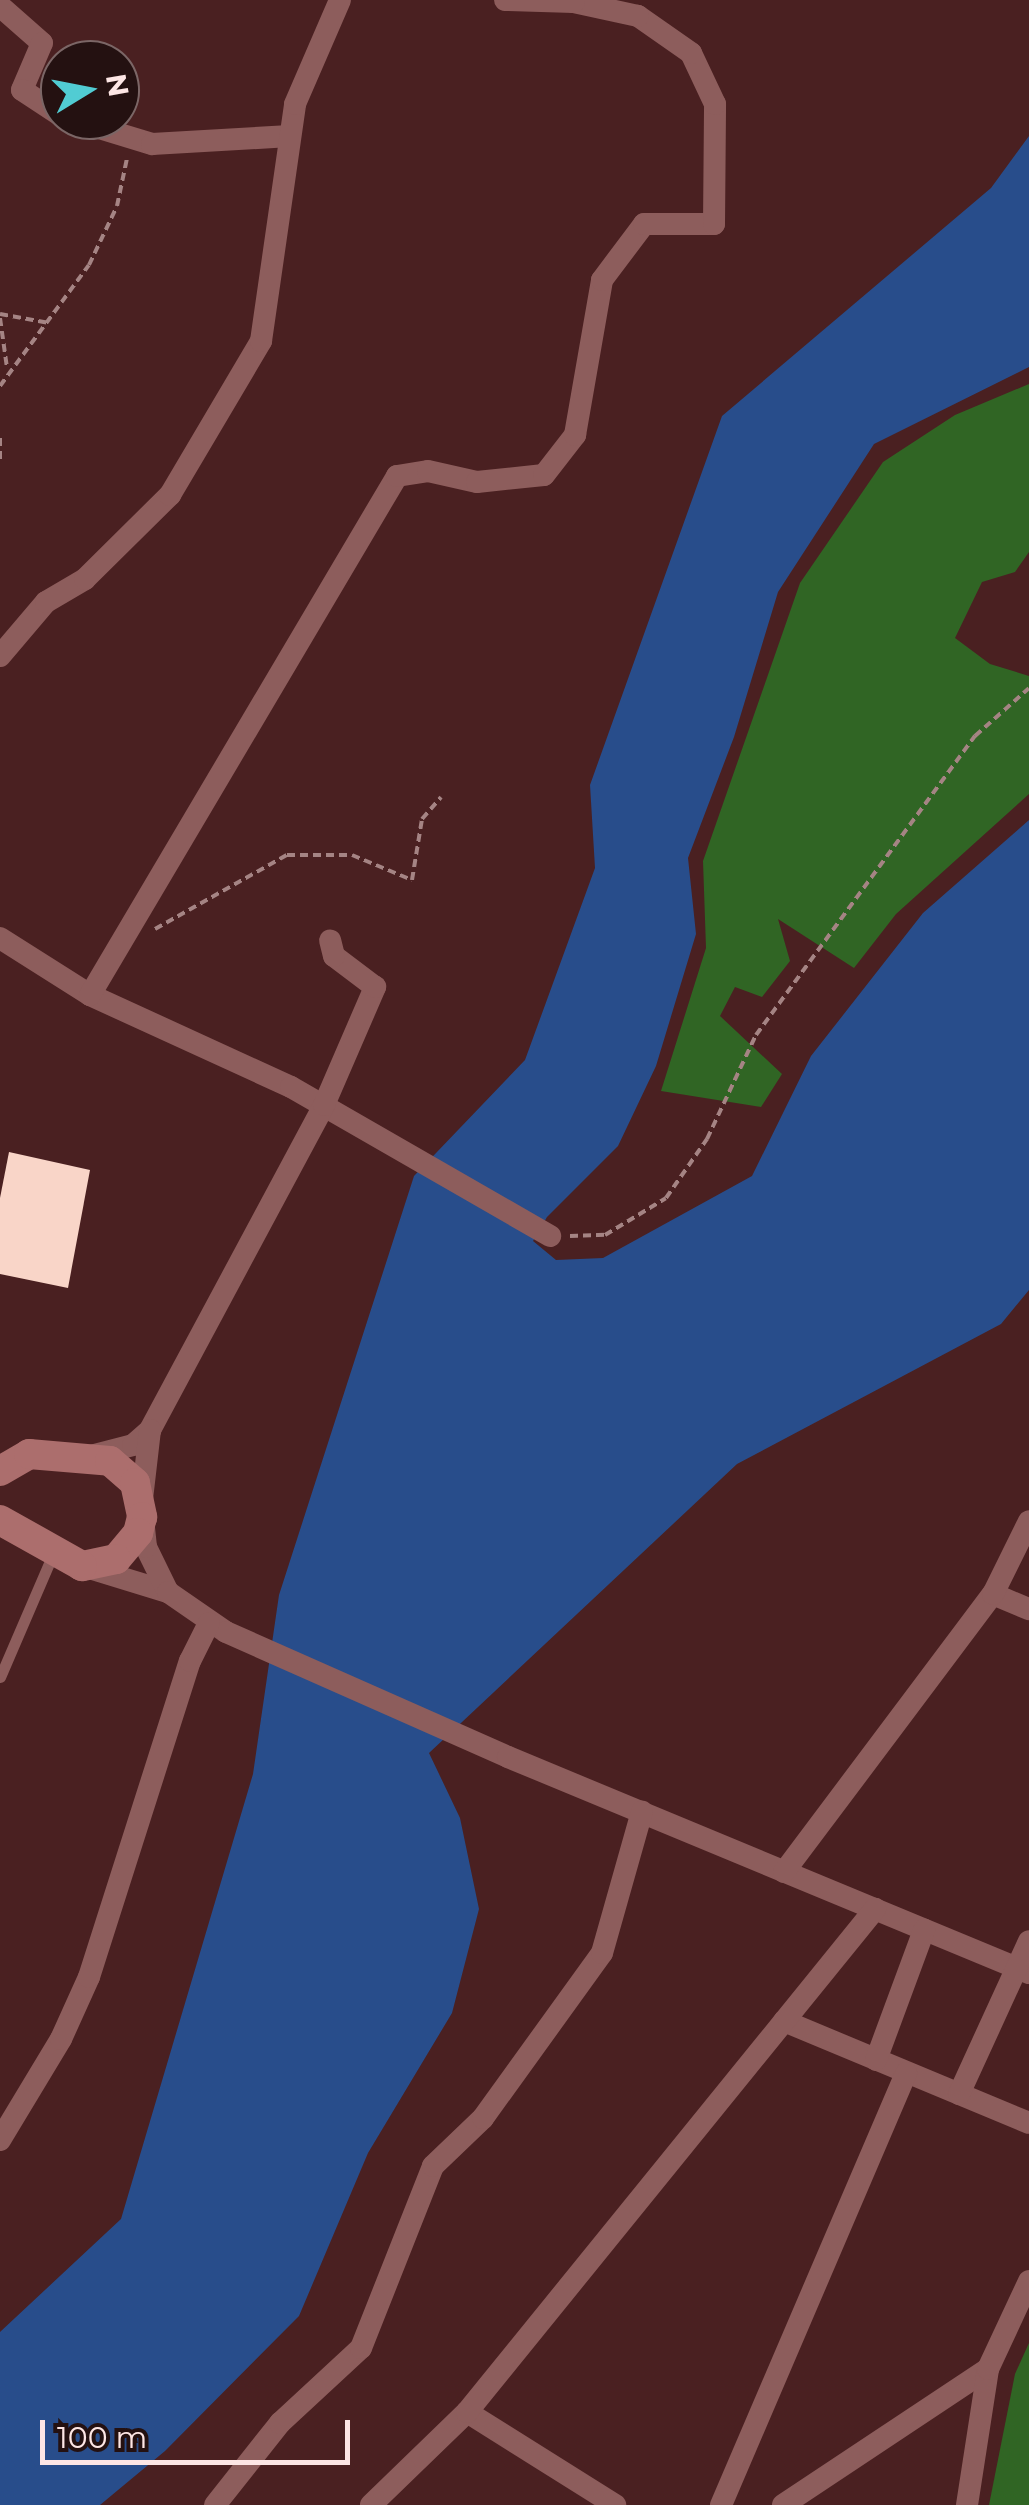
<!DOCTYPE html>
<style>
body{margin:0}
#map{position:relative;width:1029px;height:2505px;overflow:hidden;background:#4a2021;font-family:Montserrat,sans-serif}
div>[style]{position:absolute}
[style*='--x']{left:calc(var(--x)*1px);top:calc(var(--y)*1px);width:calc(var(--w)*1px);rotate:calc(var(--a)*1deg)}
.forest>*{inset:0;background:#306524}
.water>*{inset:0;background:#284d8b}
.building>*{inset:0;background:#f9d5c8}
.path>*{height:4px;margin-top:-2px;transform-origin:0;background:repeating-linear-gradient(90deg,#a58484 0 8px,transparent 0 13px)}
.lane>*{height:11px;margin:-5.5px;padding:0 5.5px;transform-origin:5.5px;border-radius:5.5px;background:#8d5d5c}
.street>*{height:22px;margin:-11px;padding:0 11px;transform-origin:11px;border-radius:11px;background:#8d5d5c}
.secondary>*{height:30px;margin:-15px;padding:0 15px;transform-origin:15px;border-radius:15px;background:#ac6e6d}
span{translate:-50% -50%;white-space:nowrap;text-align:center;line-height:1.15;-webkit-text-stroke:10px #241111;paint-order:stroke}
.north{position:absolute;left:40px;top:40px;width:100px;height:100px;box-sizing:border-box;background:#241111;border:2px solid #7b6666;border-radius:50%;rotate:80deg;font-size:28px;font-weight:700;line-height:40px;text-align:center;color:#fde6e5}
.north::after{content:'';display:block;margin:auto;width:35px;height:45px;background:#51ccd3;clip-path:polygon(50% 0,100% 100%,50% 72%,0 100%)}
.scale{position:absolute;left:40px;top:2420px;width:310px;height:45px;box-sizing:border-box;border:5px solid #fde6e5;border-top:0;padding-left:12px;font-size:30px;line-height:35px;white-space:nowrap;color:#fde6e5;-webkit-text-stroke:8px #241111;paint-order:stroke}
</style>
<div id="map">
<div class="forest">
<div style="clip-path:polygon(1029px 384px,1029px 552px,1015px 572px,982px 582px,955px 638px,990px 664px,1029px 676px,1029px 794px,896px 914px,854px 968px,778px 919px,790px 961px,762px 997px,735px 987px,720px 1016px,782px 1074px,761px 1107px,661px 1091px,706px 948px,703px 861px,800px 583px,883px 462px,955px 415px)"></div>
<div style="clip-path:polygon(1029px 2343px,1029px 2505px,989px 2505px,1015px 2374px)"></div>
</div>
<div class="water">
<div style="clip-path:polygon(1029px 136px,1029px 367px,874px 444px,778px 592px,734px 737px,688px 858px,696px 934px,656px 1066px,618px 1146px,547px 1217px,533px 1241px,556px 1260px,603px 1258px,752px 1176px,811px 1056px,923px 913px,1029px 820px,1029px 1290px,1001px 1324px,737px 1464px,429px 1753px,460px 1818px,479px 1909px,452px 2013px,368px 2153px,299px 2316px,165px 2451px,100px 2505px,0 2505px,0 2332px,121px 2219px,253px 1774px,279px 1595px,414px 1176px,525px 1060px,595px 868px,590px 785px,722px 416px,991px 188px)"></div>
</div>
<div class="building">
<div style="clip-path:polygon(9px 1152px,90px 1170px,68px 1288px,0 1274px,0 1198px)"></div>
</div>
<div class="path">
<div style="--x:0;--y:314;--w:50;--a:10.4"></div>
<div style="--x:0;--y:318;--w:50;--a:82"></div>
<div style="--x:0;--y:386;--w:150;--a:-53.7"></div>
<div style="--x:89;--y:265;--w:65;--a:-64.6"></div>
<div style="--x:117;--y:206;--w:49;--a:-78.2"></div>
<div style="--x:0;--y:438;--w:22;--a:90"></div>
<div style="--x:155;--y:929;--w:151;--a:-29.3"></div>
<div style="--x:287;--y:855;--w:65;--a:0"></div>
<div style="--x:352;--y:855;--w:65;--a:22.6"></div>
<div style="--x:412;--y:880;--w:62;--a:-80.7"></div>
<div style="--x:422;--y:819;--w:29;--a:-49"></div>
<div style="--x:570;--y:1236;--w:35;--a:-2"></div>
<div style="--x:605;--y:1235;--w:71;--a:-31.2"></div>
<div style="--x:666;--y:1198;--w:72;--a:-55.2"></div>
<div style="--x:707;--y:1139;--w:115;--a:-64.8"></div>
<div style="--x:756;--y:1035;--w:371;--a:-53.8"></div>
<div style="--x:975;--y:736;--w:72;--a:-41.6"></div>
</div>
<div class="lane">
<div style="--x:0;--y:1677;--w:134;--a:-66.7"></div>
</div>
<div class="street">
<div style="--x:0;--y:6;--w:56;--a:41.4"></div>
<div style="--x:42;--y:43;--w:51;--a:113.1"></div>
<div style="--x:22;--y:90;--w:45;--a:33.3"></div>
<div style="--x:73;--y:120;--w:83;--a:16.9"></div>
<div style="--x:152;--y:144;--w:138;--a:-3.3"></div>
<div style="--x:0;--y:656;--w:71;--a:-49.6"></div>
<div style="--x:46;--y:602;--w:45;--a:-30.5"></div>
<div style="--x:85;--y:579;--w:120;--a:-44.7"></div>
<div style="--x:170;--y:495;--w:179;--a:-59.4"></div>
<div style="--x:261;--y:341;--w:239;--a:-81.8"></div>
<div style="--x:295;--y:104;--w:113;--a:-66.6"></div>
<div style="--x:0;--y:938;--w:107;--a:32.3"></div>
<div style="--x:90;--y:995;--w:221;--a:24.6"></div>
<div style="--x:291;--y:1087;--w:299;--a:29.9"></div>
<div style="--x:90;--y:995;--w:603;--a:-59.39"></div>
<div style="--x:397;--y:476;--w:31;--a:-9"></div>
<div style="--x:428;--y:471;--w:50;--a:12.7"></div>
<div style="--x:477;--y:482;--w:67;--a:-6"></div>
<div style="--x:544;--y:475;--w:51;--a:-52.2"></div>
<div style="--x:575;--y:435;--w:157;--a:-80.1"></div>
<div style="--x:602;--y:280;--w:70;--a:-53.1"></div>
<div style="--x:644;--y:224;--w:70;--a:0"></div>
<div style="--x:714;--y:224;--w:120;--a:-89.5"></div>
<div style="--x:715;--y:104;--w:56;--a:-115.2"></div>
<div style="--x:691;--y:53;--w:65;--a:-145.1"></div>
<div style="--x:638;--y:16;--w:66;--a:-167.7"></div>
<div style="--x:574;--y:2;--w:69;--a:-178.3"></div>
<div style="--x:150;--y:1430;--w:369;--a:-61.8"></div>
<div style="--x:324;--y:1105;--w:129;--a:-66.6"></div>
<div style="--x:375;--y:987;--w:51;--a:-142.9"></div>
<div style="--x:334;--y:956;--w:16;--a:-104"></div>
<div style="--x:91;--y:1456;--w:43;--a:-14.7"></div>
<div style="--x:133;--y:1445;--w:23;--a:-41"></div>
<div style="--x:150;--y:1430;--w:69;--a:96.6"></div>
<div style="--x:86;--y:1567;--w:86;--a:17"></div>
<div style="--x:168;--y:1592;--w:50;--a:-116.1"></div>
<div style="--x:146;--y:1547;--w:27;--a:-96"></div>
<div style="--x:168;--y:1592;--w:70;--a:34.6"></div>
<div style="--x:226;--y:1632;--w:308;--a:23.9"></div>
<div style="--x:508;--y:1757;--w:564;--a:22.52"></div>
<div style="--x:993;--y:1594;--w:39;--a:23"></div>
<div style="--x:784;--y:1872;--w:348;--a:-53.1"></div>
<div style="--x:993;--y:1594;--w:81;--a:-63.7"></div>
<div style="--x:784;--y:2021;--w:265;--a:22.6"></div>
<div style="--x:876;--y:2060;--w:139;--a:-69.7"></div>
<div style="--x:959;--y:2094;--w:168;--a:-65.4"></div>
<div style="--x:0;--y:2140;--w:118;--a:-58.9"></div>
<div style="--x:61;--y:2039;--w:68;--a:-65.7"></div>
<div style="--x:89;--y:1977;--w:332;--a:-72.3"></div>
<div style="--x:190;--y:1661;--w:42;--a:-63.4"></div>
<div style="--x:467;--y:2412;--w:175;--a:32.1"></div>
<div style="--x:215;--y:2505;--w:105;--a:-51.6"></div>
<div style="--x:280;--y:2423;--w:110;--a:-42.8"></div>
<div style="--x:361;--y:2348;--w:196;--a:-68.4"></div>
<div style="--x:433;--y:2166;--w:69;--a:-43.8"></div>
<div style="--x:483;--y:2118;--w:203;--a:-54.2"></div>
<div style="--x:602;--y:1953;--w:147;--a:-74.2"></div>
<div style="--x:371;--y:2505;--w:134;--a:-44.1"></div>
<div style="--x:467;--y:2412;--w:648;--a:-50.95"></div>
<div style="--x:721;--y:2505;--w:470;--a:-66.8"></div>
<div style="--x:783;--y:2505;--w:246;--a:-33.6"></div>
<div style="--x:967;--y:2505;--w:138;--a:-81.2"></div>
<div style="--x:988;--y:2369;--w:97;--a:-65"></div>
</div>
<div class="secondary">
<div style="--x:0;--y:1471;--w:34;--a:-30"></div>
<div style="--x:29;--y:1454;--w:81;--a:4.9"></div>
<div style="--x:110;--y:1461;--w:33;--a:41"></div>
<div style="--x:135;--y:1483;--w:35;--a:78"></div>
<div style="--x:142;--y:1517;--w:16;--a:104"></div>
<div style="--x:138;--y:1533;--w:34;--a:130"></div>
<div style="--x:116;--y:1559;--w:35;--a:168"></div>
<div style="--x:82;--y:1566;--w:94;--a:-150.7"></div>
</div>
<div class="north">N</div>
<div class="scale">100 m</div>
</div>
